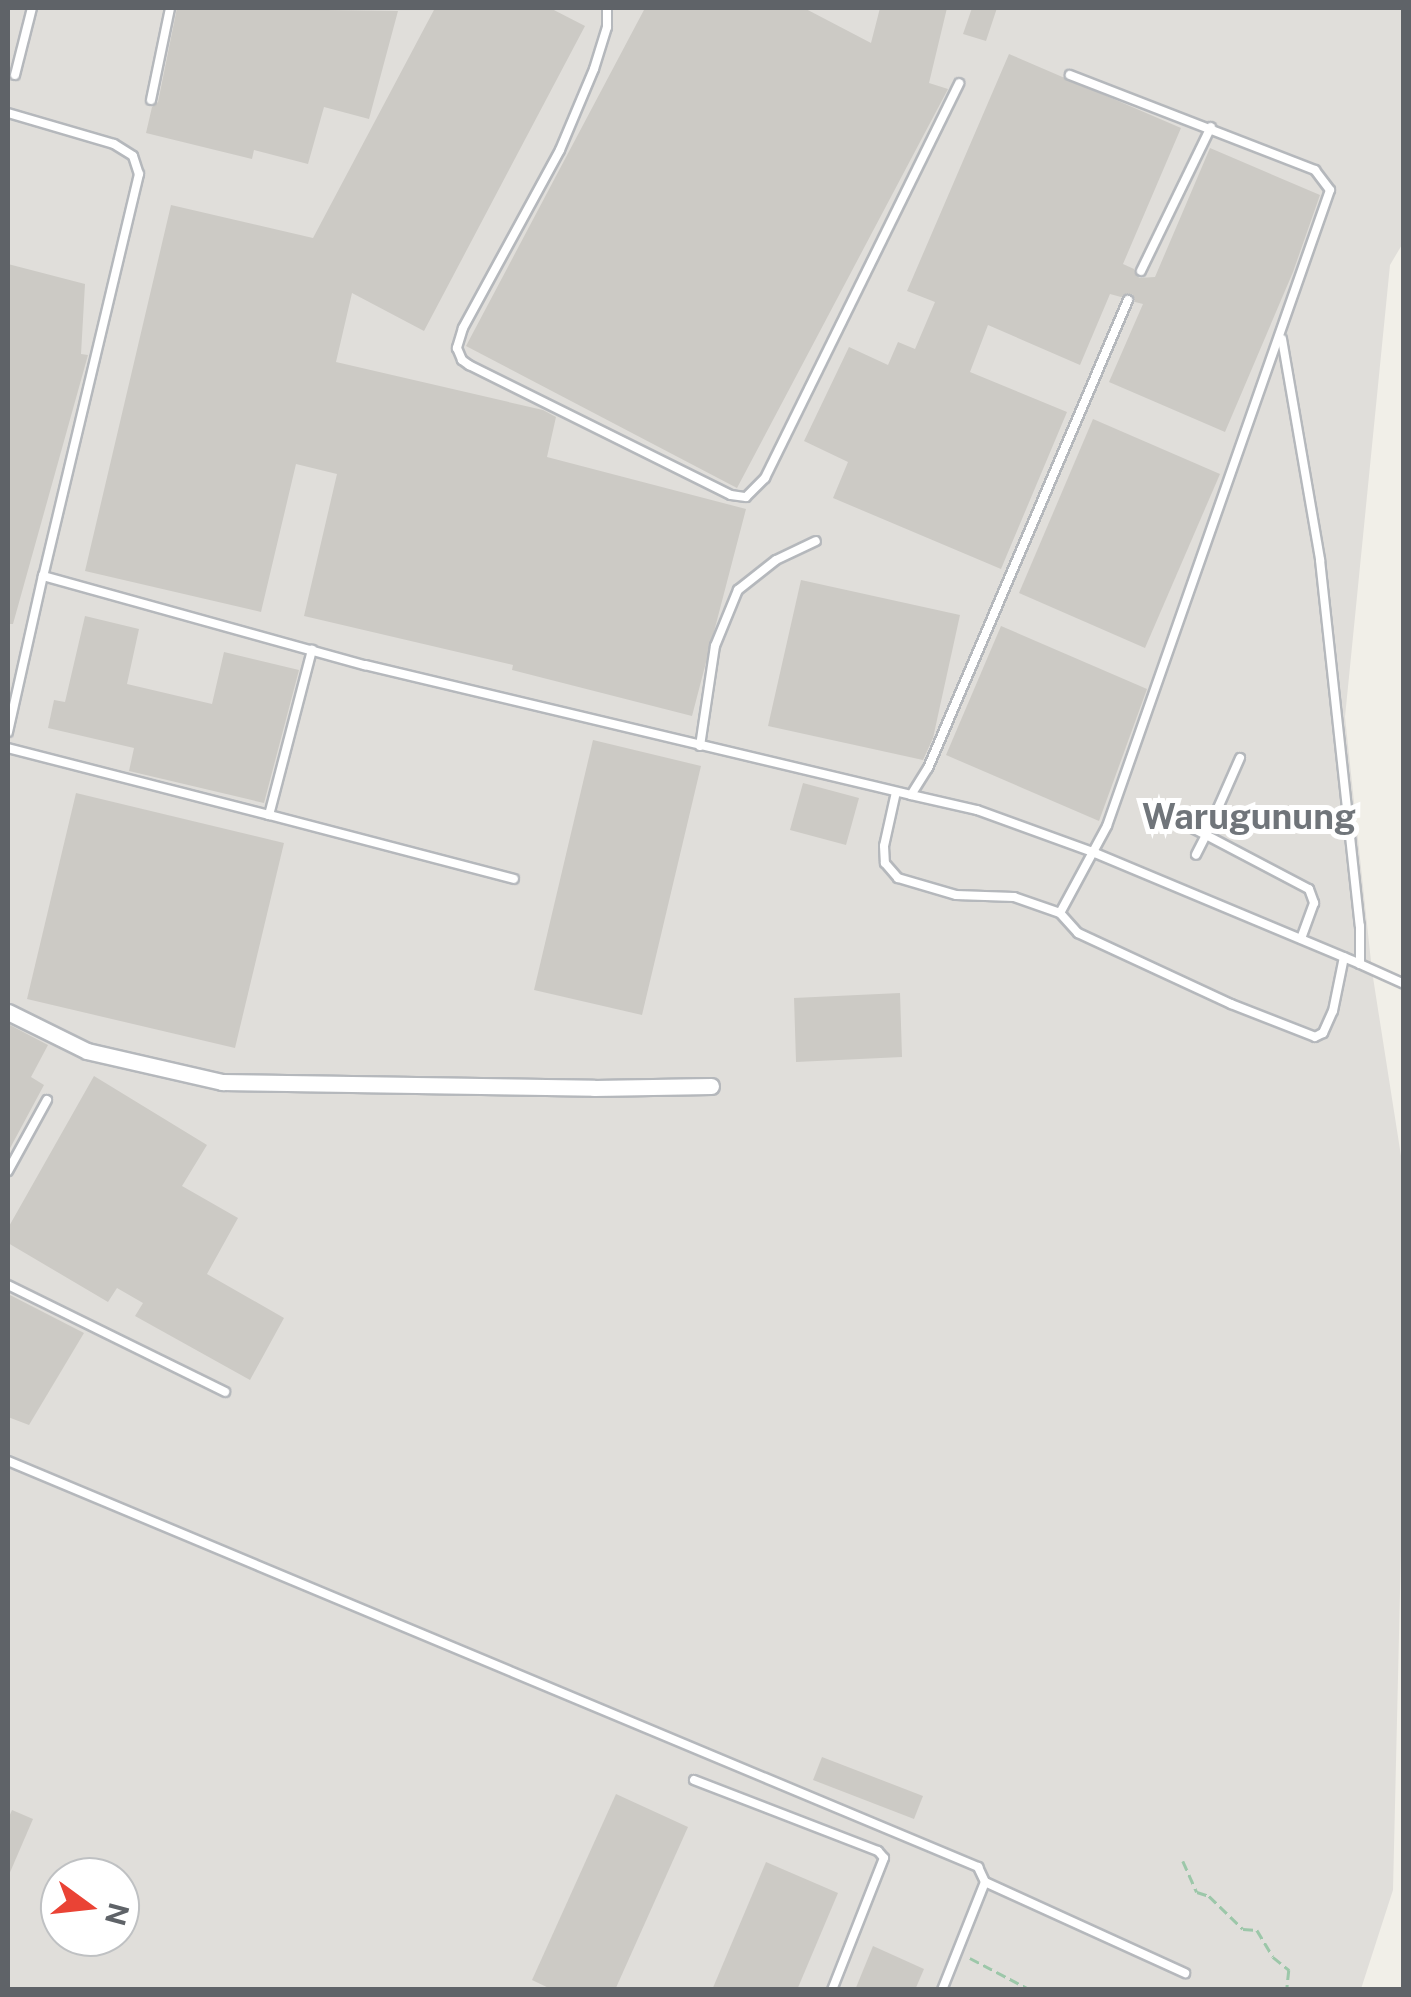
<!DOCTYPE html>
<style>
body{margin:0}
#map{position:relative;width:1411px;height:1997px;overflow:hidden;background:#f1efe8;font-family:"Public Sans",sans-serif}
div>[style]{position:absolute}
[style*='--x']{left:calc(var(--x)*1px);top:calc(var(--y)*1px);width:calc(var(--w)*1px);rotate:calc(var(--a)*1deg)}
.industrial>*{inset:0;background:#e0deda}
.building>*{inset:0;background:#cccac5}
.path>*{height:2.5px;margin-top:-1.25px;transform-origin:0;background:repeating-linear-gradient(90deg,#9cc7a9 0 10px,transparent 0 15px)}
.roads{filter:drop-shadow(2px 0 #b5b8bc) drop-shadow(-2px 0 #b5b8bc) drop-shadow(0 2px #b5b8bc) drop-shadow(0 -2px #b5b8bc)}
.service>*{height:8px;margin:-4px;padding:0 4px;transform-origin:4px;border-radius:4px;background:#fff}
.minor>*{height:15px;margin:-7.5px;padding:0 7.5px;transform-origin:7.5px;border-radius:7.5px;background:#fff}
span{translate:-50% -50%;white-space:nowrap;text-align:center;line-height:1.15;-webkit-text-stroke:10px #fff;paint-order:stroke}
.quarter-label{font-size:35px;color:#70757a;font-weight:700}
.frame{position:absolute;inset:0;border:10px solid #5f6368;pointer-events:none}
.north{position:absolute;left:40px;top:1857px;width:100px;height:100px;box-sizing:border-box;background:#fff;border:2px solid #bfc1c3;border-radius:50%;rotate:105deg;font-size:28px;font-weight:700;line-height:40px;text-align:center;color:#5f6368}
.north::after{content:'';display:block;margin:auto;width:35px;height:45px;background:#ea4335;clip-path:polygon(50% 0,100% 100%,50% 72%,0 100%)}
</style>
<div id="map">
<div class="industrial">
<div style="clip-path:polygon(evenodd,8px 8px,1403px 8px,1403px 243px,1390px 265px,1345px 717px,1372px 971px,1404px 1175px,1403px 1466px,1393px 1890px,1361px 1989px,8px 1990px,8px 8px,60px 1877px,120px 1877px,120px 1937px,60px 1937px,60px 1877px)"></div>
</div>
<div class="building">
<div style="clip-path:polygon(177px 8px,398px 11px,369px 119px,324px 107px,308px 164px,254px 150px,252px 159px,146px 133px,152px 107px,158px 102px)"></div>
<div style="clip-path:polygon(435px 8px,550px 8px,585px 26px,424px 331px,352px 293px,336px 362px,543px 410px,556px 417px,547px 457px,746px 509px,692px 716px,512px 670px,513px 665px,304px 616px,337px 474px,296px 464px,261px 612px,85px 571px,171px 205px,313px 238px)"></div>
<div style="clip-path:polygon(645px 8px,804px 8px,871px 43px,880px 8px,947px 8px,929px 83px,948px 89px,737px 488px,466px 346px)"></div>
<div style="clip-path:polygon(972px 8px,997px 8px,986px 41px,963px 34px)"></div>
<div style="clip-path:polygon(1009px 54px,1181px 128px,1123px 264px,1134px 269px,1139px 278px,1155px 277px,1210px 148px,1320px 195px,1293px 272px,1225px 432px,1109px 382px,1143px 304px,1135px 302px,1132px 294px,1121px 297px,1110px 294px,1080px 365px,988px 325px,970px 372px,1067px 412px,1001px 569px,833px 498px,848px 462px,804px 441px,849px 347px,888px 365px,898px 342px,915px 349px,935px 302px,907px 291px)"></div>
<div style="clip-path:polygon(8px 264px,85px 284px,81px 354px,88px 355px,13px 624px,8px 624px)"></div>
<div style="clip-path:polygon(1093px 419px,1220px 474px,1145px 648px,1019px 593px)"></div>
<div style="clip-path:polygon(801px 580px,960px 615px,933px 738px,923px 760px,768px 726px)"></div>
<div style="clip-path:polygon(85px 616px,139px 629px,127px 684px,212px 704px,224px 652px,299px 670px,264px 803px,129px 771px,134px 748px,48px 728px,54px 700px,65px 702px)"></div>
<div style="clip-path:polygon(1001px 626px,1147px 689px,1099px 821px,946px 755px)"></div>
<div style="clip-path:polygon(593px 740px,701px 766px,642px 1015px,534px 990px)"></div>
<div style="clip-path:polygon(803px 783px,859px 798px,846px 845px,790px 830px)"></div>
<div style="clip-path:polygon(76px 793px,284px 843px,235px 1048px,27px 999px)"></div>
<div style="clip-path:polygon(900px 993px,902px 1057px,796px 1062px,794px 998px)"></div>
<div style="clip-path:polygon(8px 1024px,48px 1045px,31px 1077px,44px 1085px,8px 1152px)"></div>
<div style="clip-path:polygon(94px 1076px,207px 1145px,182px 1186px,238px 1218px,207px 1274px,284px 1318px,250px 1380px,135px 1316px,143px 1303px,117px 1288px,108px 1302px,8px 1243px,8px 1228px)"></div>
<div style="clip-path:polygon(8px 1294px,84px 1333px,29px 1425px,8px 1417px)"></div>
<div style="clip-path:polygon(822px 1757px,923px 1796px,914px 1819px,813px 1780px)"></div>
<div style="clip-path:polygon(616px 1794px,688px 1827px,615px 1990px,553px 1990px,532px 1980px)"></div>
<div style="clip-path:polygon(12px 1810px,33px 1819px,8px 1877px,8px 1819px)"></div>
<div style="clip-path:polygon(766px 1862px,838px 1893px,797px 1990px,712px 1990px)"></div>
<div style="clip-path:polygon(873px 1946px,924px 1969px,915px 1990px,855px 1990px)"></div>
</div>
<div class="path">
<div style="--x:1183;--y:1861;--w:34;--a:66"></div>
<div style="--x:1197;--y:1892;--w:13;--a:18"></div>
<div style="--x:1209;--y:1896;--w:47;--a:44.1"></div>
<div style="--x:1243;--y:1929;--w:14;--a:4"></div>
<div style="--x:1257;--y:1930;--w:31;--a:59"></div>
<div style="--x:1273;--y:1957;--w:21;--a:39"></div>
<div style="--x:1289;--y:1970;--w:20;--a:96"></div>
<div style="--x:970;--y:1958;--w:69;--a:27.7"></div>
</div>
<div class="roads">
<div class="service">
<div style="--x:607;--y:8;--w:19;--a:90"></div>
<div style="--x:607;--y:27;--w:44;--a:107.2"></div>
<div style="--x:594;--y:69;--w:88;--a:112.8"></div>
<div style="--x:560;--y:150;--w:203;--a:118.6"></div>
<div style="--x:463;--y:328;--w:21;--a:107"></div>
<div style="--x:457;--y:348;--w:13;--a:67"></div>
<div style="--x:462;--y:360;--w:9;--a:36"></div>
<div style="--x:469;--y:365;--w:292;--a:26.4"></div>
<div style="--x:731;--y:495;--w:15;--a:8"></div>
<div style="--x:746;--y:497;--w:27;--a:-45"></div>
<div style="--x:765;--y:478;--w:440;--a:-63.8"></div>
<div style="--x:15;--y:75;--w:69;--a:-75.8"></div>
<div style="--x:151;--y:100;--w:94;--a:-78.3"></div>
<div style="--x:8;--y:113;--w:110;--a:16.3"></div>
<div style="--x:114;--y:144;--w:22;--a:32"></div>
<div style="--x:133;--y:156;--w:19;--a:72"></div>
<div style="--x:139;--y:174;--w:413;--a:103.4"></div>
<div style="--x:43;--y:576;--w:334;--a:15.5"></div>
<div style="--x:365;--y:665;--w:561;--a:13.39"></div>
<div style="--x:911;--y:795;--w:32;--a:-58"></div>
<div style="--x:928;--y:768;--w:509;--a:-66.86"></div>
<div style="--x:1141;--y:271;--w:160;--a:-64.1"></div>
<div style="--x:1282;--y:339;--w:224;--a:80.2"></div>
<div style="--x:1320;--y:560;--w:368;--a:83.8"></div>
<div style="--x:1360;--y:926;--w:38;--a:90"></div>
<div style="--x:1360;--y:964;--w:48;--a:24.4"></div>
<div style="--x:8;--y:732;--w:160;--a:-77.4"></div>
<div style="--x:700;--y:746;--w:101;--a:-81.5"></div>
<div style="--x:715;--y:646;--w:61;--a:-67.7"></div>
<div style="--x:738;--y:590;--w:48;--a:-38.3"></div>
<div style="--x:776;--y:560;--w:44;--a:-25.4"></div>
<div style="--x:8;--y:748;--w:269;--a:14.4"></div>
<div style="--x:269;--y:815;--w:171;--a:-75.4"></div>
<div style="--x:1240;--y:758;--w:84;--a:113.8"></div>
<div style="--x:1206;--y:835;--w:116;--a:27.7"></div>
<div style="--x:1309;--y:889;--w:15;--a:70"></div>
<div style="--x:1314;--y:903;--w:38;--a:110"></div>
<div style="--x:896;--y:792;--w:55;--a:102.5"></div>
<div style="--x:884;--y:846;--w:17;--a:87"></div>
<div style="--x:885;--y:863;--w:20;--a:49"></div>
<div style="--x:898;--y:878;--w:60;--a:16.3"></div>
<div style="--x:956;--y:895;--w:58;--a:2"></div>
<div style="--x:1014;--y:897;--w:49;--a:19.2"></div>
<div style="--x:1060;--y:913;--w:99;--a:-61.6"></div>
<div style="--x:1107;--y:826;--w:674;--a:-70.68"></div>
<div style="--x:1330;--y:190;--w:25;--a:-127"></div>
<div style="--x:1315;--y:170;--w:263;--a:-158.8"></div>
<div style="--x:911;--y:795;--w:68;--a:12.8"></div>
<div style="--x:977;--y:810;--w:126;--a:20"></div>
<div style="--x:1095;--y:853;--w:287;--a:22.7"></div>
<div style="--x:1155;--y:809;--w:57;--a:27"></div>
<div style="--x:1206;--y:835;--w:22;--a:117"></div>
<div style="--x:269;--y:815;--w:253;--a:14.6"></div>
<div style="--x:1060;--y:913;--w:27;--a:48"></div>
<div style="--x:1078;--y:933;--w:169;--a:24.9"></div>
<div style="--x:1231;--y:1004;--w:90;--a:21.4"></div>
<div style="--x:1315;--y:1037;--w:9;--a:-27"></div>
<div style="--x:1323;--y:1033;--w:24;--a:-66"></div>
<div style="--x:1333;--y:1011;--w:55;--a:-78.5"></div>
<div style="--x:8;--y:1171;--w:81;--a:-61.2"></div>
<div style="--x:8;--y:1285;--w:242;--a:26.2"></div>
<div style="--x:8;--y:1461;--w:1052;--a:22.71"></div>
<div style="--x:978;--y:1867;--w:17;--a:65"></div>
<div style="--x:985;--y:1882;--w:116;--a:111.7"></div>
<div style="--x:694;--y:1780;--w:197;--a:21.1"></div>
<div style="--x:878;--y:1851;--w:9;--a:49"></div>
<div style="--x:884;--y:1858;--w:142;--a:111.5"></div>
<div style="--x:985;--y:1882;--w:220;--a:24.5"></div>
</div>
<div class="minor">
<div style="--x:8;--y:1012;--w:88;--a:26.3"></div>
<div style="--x:87;--y:1051;--w:139;--a:12.9"></div>
<div style="--x:222;--y:1082;--w:372;--a:0.9"></div>
<div style="--x:594;--y:1088;--w:117;--a:-1"></div>
</div>
</div>
<div class="quarter-label">
<span style="left:1249px;top:817px">Warugunung</span>
</div>
<div class="frame"></div>
<div class="north">N</div>
</div>
